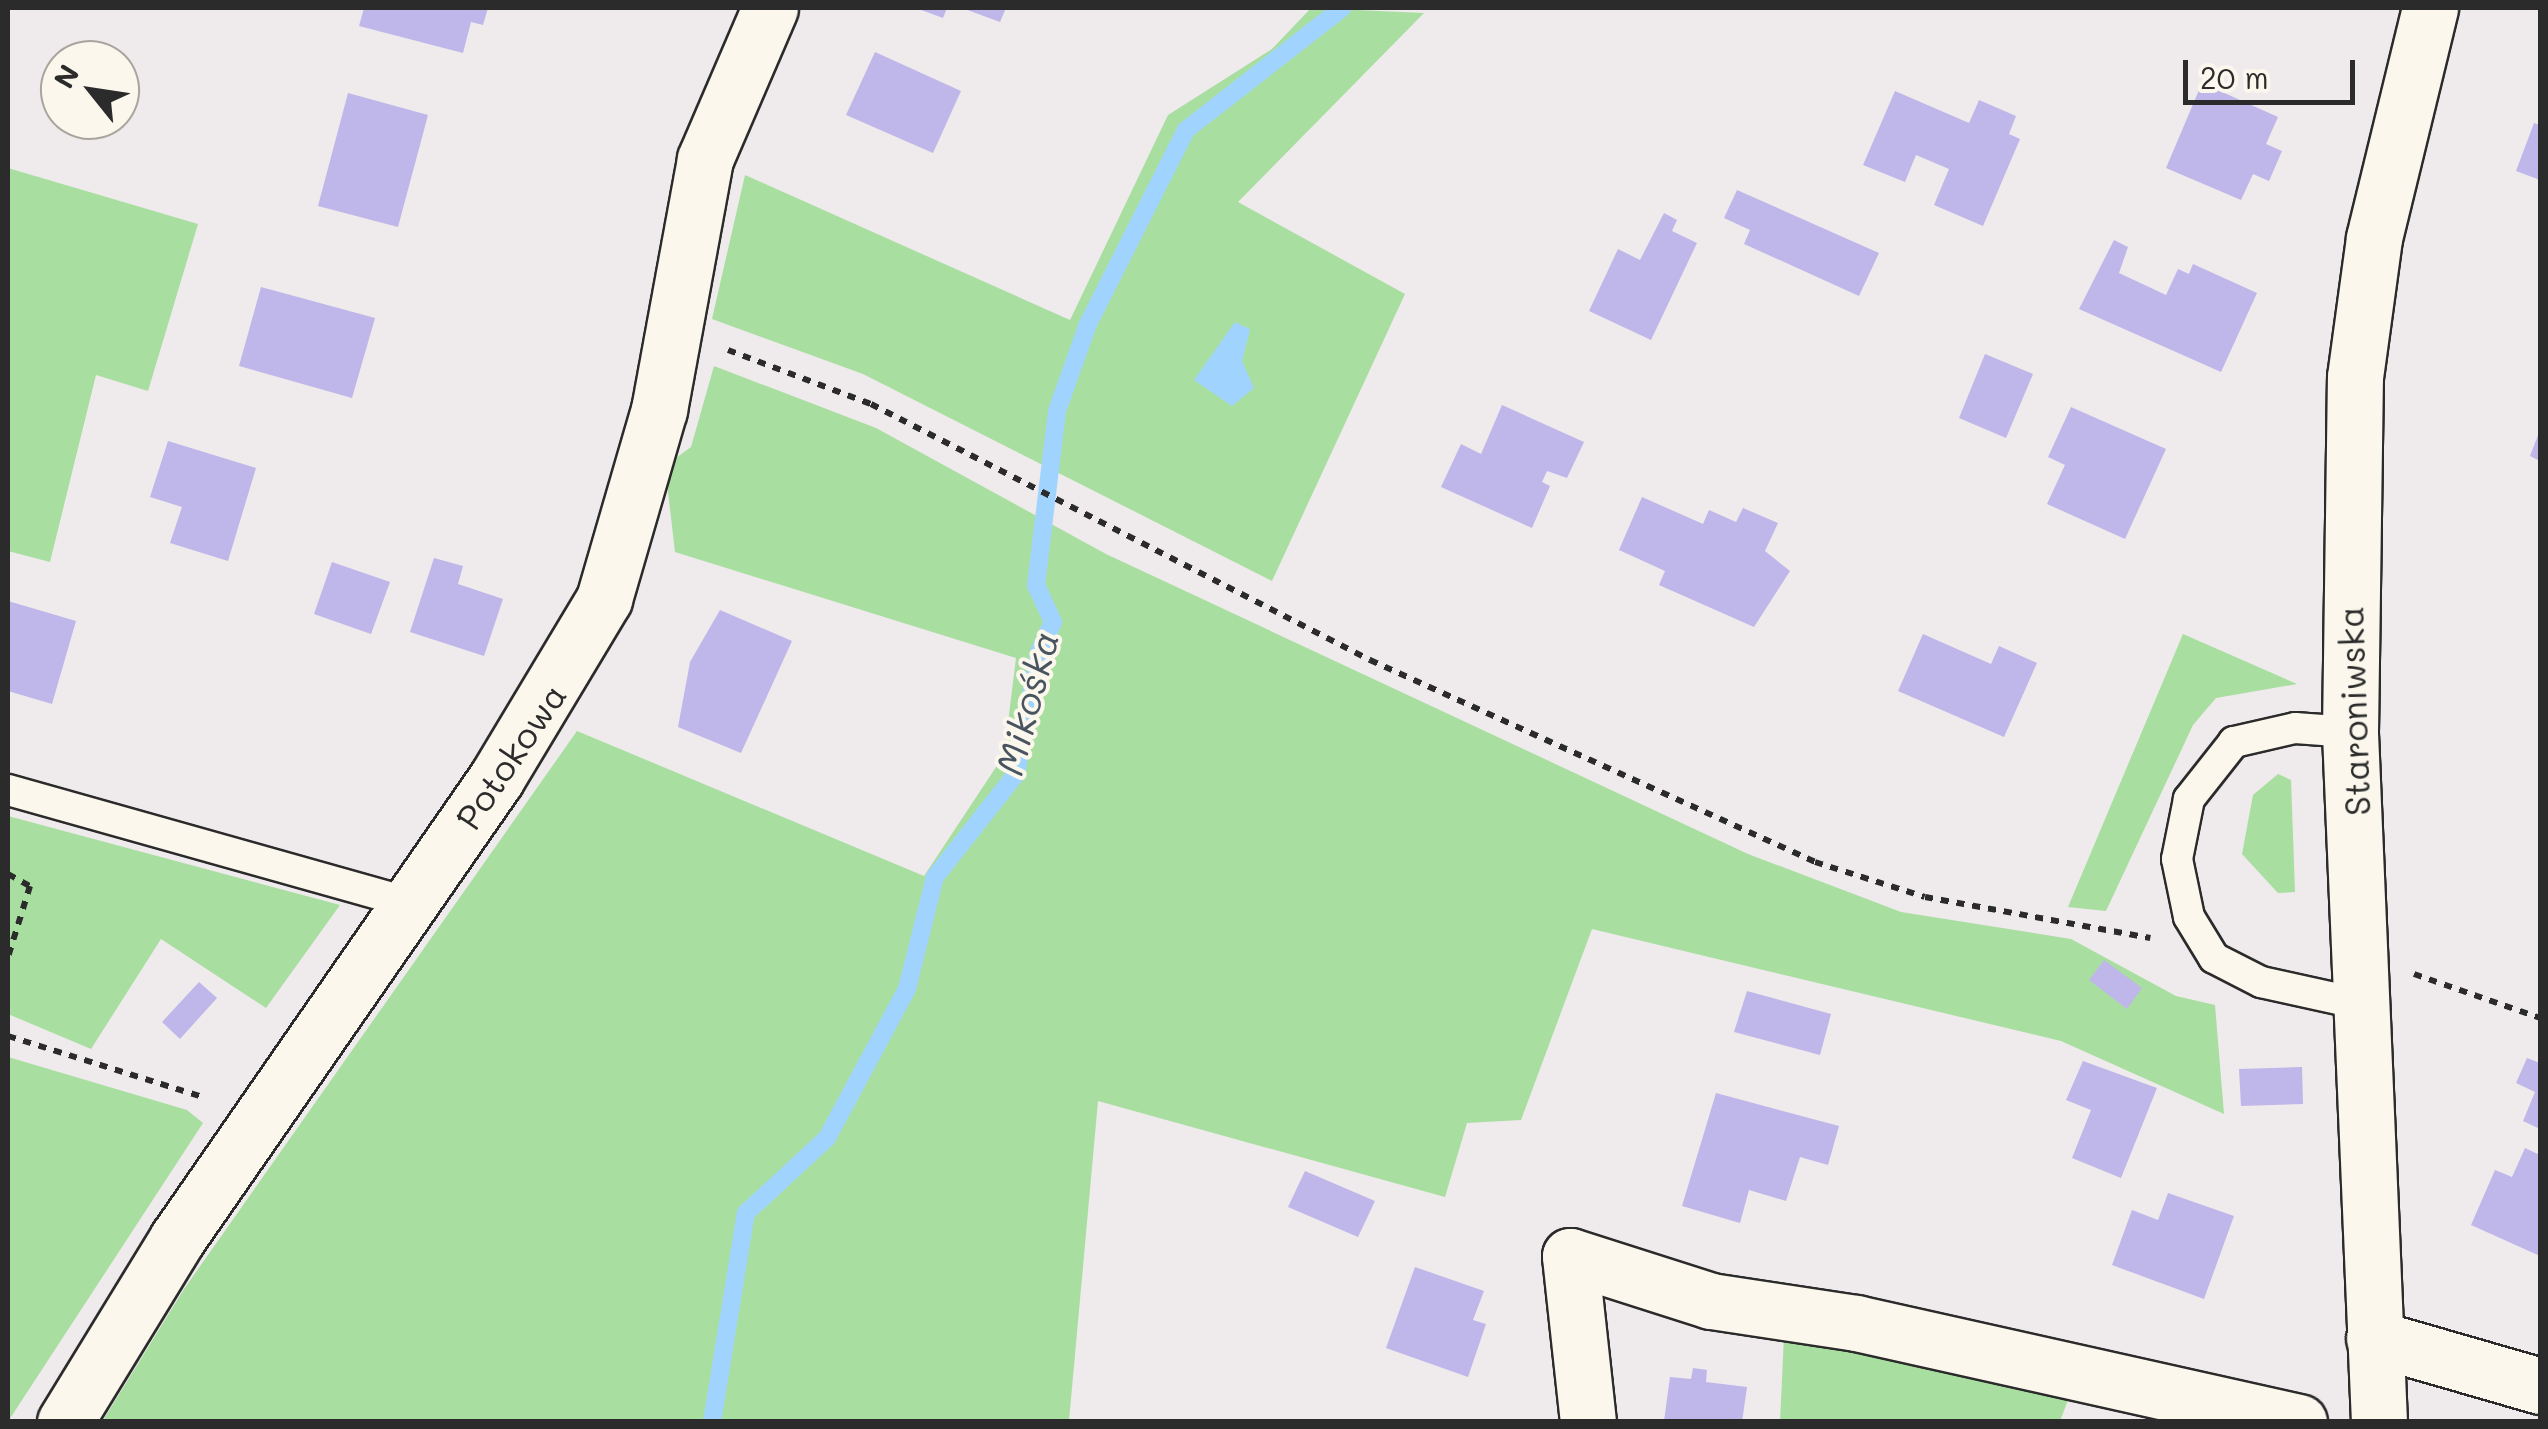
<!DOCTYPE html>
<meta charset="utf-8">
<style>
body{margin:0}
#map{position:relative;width:2548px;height:1429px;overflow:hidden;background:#efeaeb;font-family:Mali,sans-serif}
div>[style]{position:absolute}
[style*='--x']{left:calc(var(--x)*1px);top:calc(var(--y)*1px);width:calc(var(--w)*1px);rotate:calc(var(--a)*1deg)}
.green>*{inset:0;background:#a8dea0}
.water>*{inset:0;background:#a0d4fe}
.stream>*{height:18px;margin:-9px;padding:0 9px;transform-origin:9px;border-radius:9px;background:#a0d4fe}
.building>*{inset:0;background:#bfb7e9}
.path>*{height:6px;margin-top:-3px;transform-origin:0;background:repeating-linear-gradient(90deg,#2b2b2b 0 8px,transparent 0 16px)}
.roads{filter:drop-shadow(2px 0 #2b2b2b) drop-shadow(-2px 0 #2b2b2b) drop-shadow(0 2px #2b2b2b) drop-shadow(0 -2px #2b2b2b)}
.service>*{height:30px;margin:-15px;padding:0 15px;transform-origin:15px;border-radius:15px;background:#fbf7ec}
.minor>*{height:55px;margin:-27.5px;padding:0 27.5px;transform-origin:27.5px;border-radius:27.5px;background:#fbf7ec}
.tertiary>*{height:55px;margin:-27.5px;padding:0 27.5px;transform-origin:27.5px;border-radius:27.5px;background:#fbf7ec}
span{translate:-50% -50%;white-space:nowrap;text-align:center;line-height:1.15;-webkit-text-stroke:8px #fbf7ec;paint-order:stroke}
.street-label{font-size:35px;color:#2b2b2b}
.water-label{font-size:38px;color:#485560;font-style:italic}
.frame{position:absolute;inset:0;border:10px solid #2b2b2b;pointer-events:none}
.north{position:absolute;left:40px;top:40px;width:100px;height:100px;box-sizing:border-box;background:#fbf7ec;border:2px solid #a8a59f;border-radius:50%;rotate:300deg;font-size:28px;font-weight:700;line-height:40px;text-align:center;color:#2b2b2b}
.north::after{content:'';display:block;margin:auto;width:35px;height:45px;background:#2b2b2b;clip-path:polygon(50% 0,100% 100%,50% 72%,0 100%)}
.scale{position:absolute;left:2183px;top:60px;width:172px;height:45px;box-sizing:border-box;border:5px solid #2b2b2b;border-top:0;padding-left:12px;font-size:30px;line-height:35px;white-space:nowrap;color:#2b2b2b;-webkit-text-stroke:8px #fbf7ec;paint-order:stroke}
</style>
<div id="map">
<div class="green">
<div style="clip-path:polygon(1311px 8px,1424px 13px,1238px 202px,1405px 294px,1272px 581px,863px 374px,712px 319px,745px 175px,1070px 320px,1168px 115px,1272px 49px)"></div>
<div style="clip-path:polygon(8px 168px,198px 224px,148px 391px,96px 375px,50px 562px,8px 551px)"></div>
<div style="clip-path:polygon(714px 366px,876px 428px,1106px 554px,1748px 854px,1901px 912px,2071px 939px,2176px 996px,2215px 1005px,2224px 1114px,2061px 1041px,1592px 929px,1521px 1120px,1467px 1123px,1445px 1197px,1098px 1101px,1069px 1421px,102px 1422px,184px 1289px,577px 731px,924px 876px,1004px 755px,1016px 658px,675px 552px,665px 466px,691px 447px)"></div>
<div style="clip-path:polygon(2183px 634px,2297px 684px,2216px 698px,2193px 725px,2106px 911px,2068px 907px)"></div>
<div style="clip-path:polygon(2278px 774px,2291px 780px,2295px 892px,2278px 893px,2242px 854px,2253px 795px)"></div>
<div style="clip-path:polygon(8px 816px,340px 905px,266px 1008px,161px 939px,91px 1049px,8px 1014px)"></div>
<div style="clip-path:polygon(8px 1057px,187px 1110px,203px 1123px,9px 1420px)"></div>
<div style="clip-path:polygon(1784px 1336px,2068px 1400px,2060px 1421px,1780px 1422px)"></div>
</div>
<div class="water">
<div style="clip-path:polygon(1235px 322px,1250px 329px,1242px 361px,1254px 388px,1232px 406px,1194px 380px)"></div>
</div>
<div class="stream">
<div style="--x:712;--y:1422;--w:212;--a:-80.8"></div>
<div style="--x:746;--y:1213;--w:110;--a:-42.8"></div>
<div style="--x:827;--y:1138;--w:169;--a:-61.8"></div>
<div style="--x:907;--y:989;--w:115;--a:-76"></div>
<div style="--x:935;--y:877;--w:131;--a:-51.8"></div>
<div style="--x:1016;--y:774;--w:124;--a:-79.3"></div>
<div style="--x:1039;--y:652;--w:33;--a:-65"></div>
<div style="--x:1053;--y:622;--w:41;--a:-114.7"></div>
<div style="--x:1036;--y:585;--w:175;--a:-83.1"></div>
<div style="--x:1057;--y:411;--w:92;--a:-70.4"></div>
<div style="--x:1088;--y:324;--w:217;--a:-63.2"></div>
<div style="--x:1186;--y:130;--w:198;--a:-38"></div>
</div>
<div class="building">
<div style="clip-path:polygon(364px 8px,488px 8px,483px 25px,471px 22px,463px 53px,359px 26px)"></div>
<div style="clip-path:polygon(916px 8px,947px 8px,943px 18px)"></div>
<div style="clip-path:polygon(962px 8px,1006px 8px,1000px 22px)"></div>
<div style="clip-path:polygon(875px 52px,961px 91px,933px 153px,846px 115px)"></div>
<div style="clip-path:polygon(2202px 83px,2278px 117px,2266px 144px,2282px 151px,2269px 181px,2253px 174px,2241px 200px,2166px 168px)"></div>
<div style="clip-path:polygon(1895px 91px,1969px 123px,1979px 100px,2016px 116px,2009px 134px,2020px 139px,1983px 226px,1934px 205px,1949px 169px,1916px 155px,1905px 182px,1863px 165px)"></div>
<div style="clip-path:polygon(348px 93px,428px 115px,398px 227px,318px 206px)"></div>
<div style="clip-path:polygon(2534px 123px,2540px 125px,2540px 180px,2516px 171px)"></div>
<div style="clip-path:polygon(1737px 190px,1879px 253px,1859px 296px,1744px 244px,1750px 230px,1724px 218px)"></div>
<div style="clip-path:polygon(1664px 213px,1677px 220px,1672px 231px,1697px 243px,1651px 340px,1589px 311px,1618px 249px,1640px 260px)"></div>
<div style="clip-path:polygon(2114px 240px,2128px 247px,2119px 273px,2166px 295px,2178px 269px,2189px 274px,2193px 264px,2257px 293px,2221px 372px,2079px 309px)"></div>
<div style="clip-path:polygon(261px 287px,375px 318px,352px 398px,239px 366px)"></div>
<div style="clip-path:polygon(1985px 354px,2033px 374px,2006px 438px,1959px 418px)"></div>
<div style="clip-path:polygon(1502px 405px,1584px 442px,1567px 478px,1547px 471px,1542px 482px,1550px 486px,1532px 528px,1441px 487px,1461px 444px,1481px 454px)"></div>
<div style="clip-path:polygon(2071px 407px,2166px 449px,2125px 539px,2047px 504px,2065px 465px,2048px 457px)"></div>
<div style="clip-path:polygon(2540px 430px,2540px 461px,2530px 456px)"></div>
<div style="clip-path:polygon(168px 441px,256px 468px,228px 561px,170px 543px,182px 507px,150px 497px)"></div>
<div style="clip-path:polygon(1642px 497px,1703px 524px,1709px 510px,1736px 522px,1743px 508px,1778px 523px,1765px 551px,1790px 571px,1754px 627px,1659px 585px,1665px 571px,1619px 550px)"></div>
<div style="clip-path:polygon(434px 558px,463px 566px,458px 584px,503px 599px,484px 656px,410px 632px)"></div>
<div style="clip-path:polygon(332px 562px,390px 582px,371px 634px,314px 614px)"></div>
<div style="clip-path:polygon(8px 601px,76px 621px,52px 704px,8px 691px)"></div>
<div style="clip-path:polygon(720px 610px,792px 641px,741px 753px,678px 727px,690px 662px)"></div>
<div style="clip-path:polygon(1923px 634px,1991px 664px,1999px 646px,2037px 663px,2004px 737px,1898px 691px)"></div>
<div style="clip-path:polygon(2104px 960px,2142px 988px,2127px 1009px,2089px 980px)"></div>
<div style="clip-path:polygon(199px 982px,217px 998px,180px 1039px,162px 1022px)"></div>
<div style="clip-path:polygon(1747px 991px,1831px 1014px,1820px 1055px,1734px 1032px)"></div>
<div style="clip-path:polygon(2527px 1058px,2540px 1063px,2540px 1129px,2523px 1121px,2535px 1092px,2516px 1083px)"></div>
<div style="clip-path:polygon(2083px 1061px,2157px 1088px,2121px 1178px,2072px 1158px,2091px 1110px,2066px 1100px)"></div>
<div style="clip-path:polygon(2302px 1067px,2303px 1104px,2241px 1106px,2239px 1069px)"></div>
<div style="clip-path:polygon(1716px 1093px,1839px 1126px,1828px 1165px,1800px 1157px,1786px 1201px,1749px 1190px,1740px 1223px,1682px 1206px)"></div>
<div style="clip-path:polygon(2525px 1148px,2540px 1155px,2540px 1256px,2471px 1225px,2495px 1170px,2512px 1177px)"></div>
<div style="clip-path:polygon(1305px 1171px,1375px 1201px,1358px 1237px,1288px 1207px)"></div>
<div style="clip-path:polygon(2168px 1193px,2234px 1216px,2204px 1299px,2112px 1265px,2132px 1210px,2158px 1220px)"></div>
<div style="clip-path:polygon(1415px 1267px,1484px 1291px,1473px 1320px,1486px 1324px,1468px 1377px,1386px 1348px)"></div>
<div style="clip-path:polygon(1693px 1368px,1707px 1370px,1706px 1382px,1747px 1387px,1742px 1422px,1664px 1421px,1670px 1377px,1691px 1379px)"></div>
</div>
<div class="path">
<div style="--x:728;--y:350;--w:153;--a:20.7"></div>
<div style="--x:871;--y:404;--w:561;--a:27.16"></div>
<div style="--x:1370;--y:660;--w:489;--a:24.4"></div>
<div style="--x:1815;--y:862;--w:115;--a:17.7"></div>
<div style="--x:1925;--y:897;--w:229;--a:10.3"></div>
<div style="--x:8;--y:874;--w:25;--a:29"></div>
<div style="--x:30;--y:886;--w:74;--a:107.2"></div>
<div style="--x:2414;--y:974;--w:133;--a:19.2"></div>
<div style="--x:8;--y:1036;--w:207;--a:17.4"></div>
</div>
<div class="roads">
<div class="service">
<div style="--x:2350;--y:732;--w:55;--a:-175.8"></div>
<div style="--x:2295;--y:728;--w:63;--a:167.1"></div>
<div style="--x:2234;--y:742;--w:73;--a:128.3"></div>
<div style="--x:2189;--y:799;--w:61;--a:101.3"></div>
<div style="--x:2177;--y:859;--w:59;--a:78.3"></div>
<div style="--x:2189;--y:917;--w:48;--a:58.6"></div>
<div style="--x:2214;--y:958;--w:53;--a:27.1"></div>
<div style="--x:2261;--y:982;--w:107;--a:12.4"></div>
<div style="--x:8;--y:790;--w:417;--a:15.7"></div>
</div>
<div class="minor">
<div style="--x:2374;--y:1338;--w:173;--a:16.1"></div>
<div style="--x:65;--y:1422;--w:215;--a:-58.5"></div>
<div style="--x:177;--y:1239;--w:560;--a:-55.26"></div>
<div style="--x:496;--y:779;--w:210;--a:-59"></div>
<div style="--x:604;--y:599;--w:197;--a:-73.8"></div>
<div style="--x:659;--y:410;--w:255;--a:-79.6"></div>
<div style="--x:705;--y:159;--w:164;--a:-66.7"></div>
<div style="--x:1588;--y:1422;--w:167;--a:-96.2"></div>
<div style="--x:1570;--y:1256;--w:148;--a:17.7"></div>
<div style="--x:1711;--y:1301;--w:147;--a:8.6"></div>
<div style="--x:1856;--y:1323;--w:454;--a:12.6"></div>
</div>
<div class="tertiary">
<div style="--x:2379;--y:1422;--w:691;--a:-92.41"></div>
<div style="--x:2350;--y:732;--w:355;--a:-89.2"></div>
<div style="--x:2355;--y:377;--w:140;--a:-82.2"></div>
<div style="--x:2374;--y:238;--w:237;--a:-76.3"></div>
</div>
</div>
<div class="street-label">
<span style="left:2353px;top:711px;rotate:-92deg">Staroniwska</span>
<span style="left:510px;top:756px;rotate:-56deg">Potokowa</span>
</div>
<div class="water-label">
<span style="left:1027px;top:703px;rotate:-75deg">Mikośka</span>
</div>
<div class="frame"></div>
<div class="north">N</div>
<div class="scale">20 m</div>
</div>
